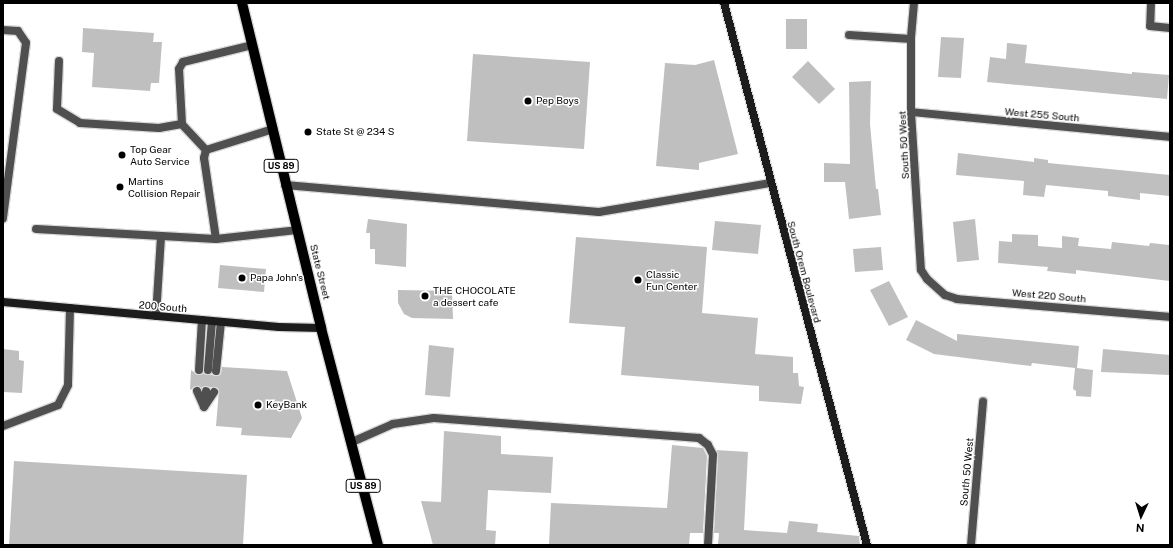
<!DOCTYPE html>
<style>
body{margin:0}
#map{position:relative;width:1173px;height:548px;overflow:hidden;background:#fff;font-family:"Public Sans",sans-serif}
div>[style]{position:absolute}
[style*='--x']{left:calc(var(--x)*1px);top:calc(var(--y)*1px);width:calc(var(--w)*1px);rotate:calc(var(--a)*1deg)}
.building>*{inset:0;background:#bfbfbf}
.roads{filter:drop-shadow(1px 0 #dbdbdb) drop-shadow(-1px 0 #dbdbdb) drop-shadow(0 1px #dbdbdb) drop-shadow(0 -1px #dbdbdb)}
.lane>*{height:8px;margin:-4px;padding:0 4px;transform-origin:4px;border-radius:4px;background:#4f4f4f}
.street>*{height:8px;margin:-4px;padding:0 4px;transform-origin:4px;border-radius:4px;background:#4f4f4f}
.secondary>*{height:8px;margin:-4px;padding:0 4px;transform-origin:4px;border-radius:4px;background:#1c1c1c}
.primary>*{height:10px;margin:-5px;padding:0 5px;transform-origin:5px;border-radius:5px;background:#000}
.dots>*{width:11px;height:11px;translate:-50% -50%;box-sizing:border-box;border:2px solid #fff;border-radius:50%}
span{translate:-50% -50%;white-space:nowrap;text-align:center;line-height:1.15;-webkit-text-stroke:3px #fff;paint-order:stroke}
.shield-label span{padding:1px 3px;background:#fff;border:1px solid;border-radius:3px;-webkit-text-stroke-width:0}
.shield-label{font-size:9px;color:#000;font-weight:700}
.poi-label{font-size:10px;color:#000}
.left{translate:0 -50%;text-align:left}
.street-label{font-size:10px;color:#000}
.frame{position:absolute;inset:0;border:4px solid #000;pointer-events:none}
.north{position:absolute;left:1121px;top:496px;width:40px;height:40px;-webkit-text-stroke:3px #fff;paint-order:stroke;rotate:184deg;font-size:11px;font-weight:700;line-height:16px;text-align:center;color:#000}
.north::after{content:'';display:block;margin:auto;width:14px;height:18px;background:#000;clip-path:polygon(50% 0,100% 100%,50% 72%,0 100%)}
</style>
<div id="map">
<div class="building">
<div style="clip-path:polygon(786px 19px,807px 19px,807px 49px,786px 49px)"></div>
<div style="clip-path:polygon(83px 28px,154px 33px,153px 42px,162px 42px,159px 83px,151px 83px,150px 91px,92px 87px,94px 53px,82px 52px)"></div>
<div style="clip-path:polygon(941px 37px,964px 38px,961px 78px,938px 77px)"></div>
<div style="clip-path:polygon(1007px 43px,1027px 45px,1025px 63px,1132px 74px,1132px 72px,1169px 75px,1167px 99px,987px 82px,990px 57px,1006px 59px)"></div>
<div style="clip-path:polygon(473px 54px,590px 62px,584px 149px,467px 141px)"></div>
<div style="clip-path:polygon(714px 60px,738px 154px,699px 163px,699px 170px,656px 166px,665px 63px,695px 65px)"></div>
<div style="clip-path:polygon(808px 61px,835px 89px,819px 104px,792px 77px)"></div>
<div style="clip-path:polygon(871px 81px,870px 124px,876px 189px,878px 189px,881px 215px,849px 219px,845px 182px,824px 182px,824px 163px,850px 164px,849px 82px)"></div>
<div style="clip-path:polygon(958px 153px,1034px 162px,1034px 158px,1048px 160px,1048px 163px,1170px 175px,1170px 196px,1140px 193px,1140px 200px,1108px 196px,1108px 191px,1046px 185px,1044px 197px,1023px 195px,1024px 181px,956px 175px)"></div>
<div style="clip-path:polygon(368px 219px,407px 224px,406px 267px,375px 264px,375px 249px,370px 249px,370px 233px,366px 233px)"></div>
<div style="clip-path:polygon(975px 219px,979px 260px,957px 262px,953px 222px)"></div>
<div style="clip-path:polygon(715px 221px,761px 225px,758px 254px,712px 250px)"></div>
<div style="clip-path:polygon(1012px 234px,1038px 235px,1038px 246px,1062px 248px,1062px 236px,1079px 238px,1078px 246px,1111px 249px,1112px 242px,1149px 246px,1150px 243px,1170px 245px,1170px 281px,1076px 270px,1076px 274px,1047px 271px,1048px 267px,998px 263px,999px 241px,1012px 242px)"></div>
<div style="clip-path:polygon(576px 237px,707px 247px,702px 313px,758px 318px,755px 354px,793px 357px,793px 373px,798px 373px,799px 386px,804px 387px,801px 404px,759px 401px,759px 386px,621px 375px,625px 327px,569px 323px)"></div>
<div style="clip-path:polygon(881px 247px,883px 270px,855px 272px,853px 249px)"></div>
<div style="clip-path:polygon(220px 265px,266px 269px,264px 292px,218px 288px)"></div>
<div style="clip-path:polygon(889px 281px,908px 317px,889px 326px,870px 290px)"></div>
<div style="clip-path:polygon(398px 290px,452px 291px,453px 319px,412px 318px,404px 314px,398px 303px)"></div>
<div style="clip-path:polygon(916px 320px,957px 341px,957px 334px,1079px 346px,1077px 368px,1093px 370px,1091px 397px,1076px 396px,1076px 391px,1073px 389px,1075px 368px,1032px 363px,1031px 366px,934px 354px,906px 340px)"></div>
<div style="clip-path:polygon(429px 345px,454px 348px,450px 397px,425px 395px)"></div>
<div style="clip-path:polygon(3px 349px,19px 351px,19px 360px,24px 361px,22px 393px,3px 392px)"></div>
<div style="clip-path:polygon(1103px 349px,1170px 355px,1170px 375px,1101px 372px)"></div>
<div style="clip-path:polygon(222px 367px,287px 371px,302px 418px,291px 438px,241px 435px,242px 428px,216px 426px,219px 390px,215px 387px,201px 388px,197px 386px,190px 390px,191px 370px,198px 375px,204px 373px,216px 376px,221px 374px)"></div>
<div style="clip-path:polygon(444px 431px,501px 436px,501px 454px,553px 457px,551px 493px,488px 490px,486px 530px,496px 531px,495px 545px,433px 545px,421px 501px,441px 502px)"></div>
<div style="clip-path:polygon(672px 445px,703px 448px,707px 456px,703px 533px,690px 533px,689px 545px,549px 545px,551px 503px,667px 508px)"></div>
<div style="clip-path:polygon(716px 450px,748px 452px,744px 530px,787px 533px,789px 521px,818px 524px,817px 532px,859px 536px,860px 545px,718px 545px,719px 533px,714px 533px,718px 455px)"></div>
<div style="clip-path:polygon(14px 461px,247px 475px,243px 545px,9px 545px)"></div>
</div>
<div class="roads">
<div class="lane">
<div style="--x:1151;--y:3;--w:23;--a:92"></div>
<div style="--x:1150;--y:26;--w:20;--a:6"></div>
<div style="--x:3;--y:30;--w:15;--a:4"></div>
<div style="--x:18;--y:31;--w:14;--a:56"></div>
<div style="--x:26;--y:43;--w:177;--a:97.5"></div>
<div style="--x:59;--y:61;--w:48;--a:92.4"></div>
<div style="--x:57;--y:109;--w:27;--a:31"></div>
<div style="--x:80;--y:123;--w:79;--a:3.6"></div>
<div style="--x:159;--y:128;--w:23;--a:-10"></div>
<div style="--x:206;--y:150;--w:35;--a:-133"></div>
<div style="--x:182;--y:124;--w:55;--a:-93.1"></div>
<div style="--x:179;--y:69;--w:8;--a:-60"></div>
<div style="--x:183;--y:62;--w:72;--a:-13.7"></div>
<div style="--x:285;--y:185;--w:315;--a:4.9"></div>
<div style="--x:599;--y:212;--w:173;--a:-9.6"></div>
<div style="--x:36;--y:229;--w:180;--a:3.2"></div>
<div style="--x:216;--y:239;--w:81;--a:-6.3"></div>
<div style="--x:216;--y:239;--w:82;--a:-98.4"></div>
<div style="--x:204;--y:158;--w:8;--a:-76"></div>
<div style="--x:206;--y:150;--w:70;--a:-17.4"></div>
<div style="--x:156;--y:316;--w:80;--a:-86.4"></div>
<div style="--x:199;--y:370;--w:50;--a:-86.6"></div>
<div style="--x:208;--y:370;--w:49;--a:-85.3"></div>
<div style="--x:216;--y:371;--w:49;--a:-84.2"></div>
<div style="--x:197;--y:391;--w:17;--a:66"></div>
<div style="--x:204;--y:404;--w:13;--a:-81"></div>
<div style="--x:204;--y:407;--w:18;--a:-56"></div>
<div style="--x:3;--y:426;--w:59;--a:-20.9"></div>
<div style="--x:58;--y:405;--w:22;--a:-63"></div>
<div style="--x:68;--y:385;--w:77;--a:-88.5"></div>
<div style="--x:352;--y:442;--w:45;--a:-23.7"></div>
<div style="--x:393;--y:424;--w:41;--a:-8.3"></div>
<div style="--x:434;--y:418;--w:266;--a:4.3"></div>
<div style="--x:699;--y:438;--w:11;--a:38"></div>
<div style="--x:708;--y:445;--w:11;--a:63"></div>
<div style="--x:713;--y:455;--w:90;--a:93.2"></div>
<div style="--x:971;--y:545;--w:144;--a:-85.2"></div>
</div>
<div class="street">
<div style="--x:914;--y:3;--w:36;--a:95"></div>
<div style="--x:911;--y:39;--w:73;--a:90"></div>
<div style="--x:911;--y:112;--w:158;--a:86.4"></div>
<div style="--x:921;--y:270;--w:11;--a:56"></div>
<div style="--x:927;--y:279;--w:24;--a:42"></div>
<div style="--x:945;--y:295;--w:13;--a:18"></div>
<div style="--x:957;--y:299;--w:214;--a:4.8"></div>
<div style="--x:849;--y:35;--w:62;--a:3.7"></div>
<div style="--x:911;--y:112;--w:260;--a:5.5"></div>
</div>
<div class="secondary">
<div style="--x:724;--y:3;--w:561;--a:75.22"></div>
<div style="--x:3;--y:302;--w:277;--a:5.2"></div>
<div style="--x:279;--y:327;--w:42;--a:1.4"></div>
</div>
<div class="primary">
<div style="--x:242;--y:3;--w:334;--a:76.3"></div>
<div style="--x:321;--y:328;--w:224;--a:75.3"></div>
</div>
</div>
<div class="dots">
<div style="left:528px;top:101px;background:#000"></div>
<div style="left:308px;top:132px;background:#000"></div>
<div style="left:122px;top:155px;background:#000"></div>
<div style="left:120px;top:187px;background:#000"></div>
<div style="left:242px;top:278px;background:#000"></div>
<div style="left:638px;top:280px;background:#000"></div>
<div style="left:425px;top:296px;background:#000"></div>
<div style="left:258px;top:405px;background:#000"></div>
</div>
<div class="shield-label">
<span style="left:281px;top:166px">US 89</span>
<span style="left:363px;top:486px">US 89</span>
</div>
<div class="poi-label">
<span class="left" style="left:536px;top:101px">Pep Boys</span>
<span class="left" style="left:316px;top:132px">State St @ 234 S</span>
<span class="left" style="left:130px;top:155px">Top Gear<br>Auto Service</span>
<span class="left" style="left:128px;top:187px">Martins<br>Collision Repair</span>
<span class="left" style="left:646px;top:280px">Classic<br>Fun Center</span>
<span class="left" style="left:250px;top:278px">Papa John's</span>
<span class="left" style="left:433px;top:296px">THE CHOCOLATE<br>a dessert cafe</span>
<span class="left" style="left:266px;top:405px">KeyBank</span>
</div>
<div class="street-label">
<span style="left:1042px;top:115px;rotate:5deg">West 255 South</span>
<span style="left:904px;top:145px;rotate:-93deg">South 50 West</span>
<span style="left:320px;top:272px;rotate:76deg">State Street</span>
<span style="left:804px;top:272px;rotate:75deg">South Orem Boulevard</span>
<span style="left:1049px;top:296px;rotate:5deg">West 220 South</span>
<span style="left:163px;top:307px;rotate:5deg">200 South</span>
<span style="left:967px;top:472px;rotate:-85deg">South 50 West</span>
</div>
<div class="frame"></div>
<div class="north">N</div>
</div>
